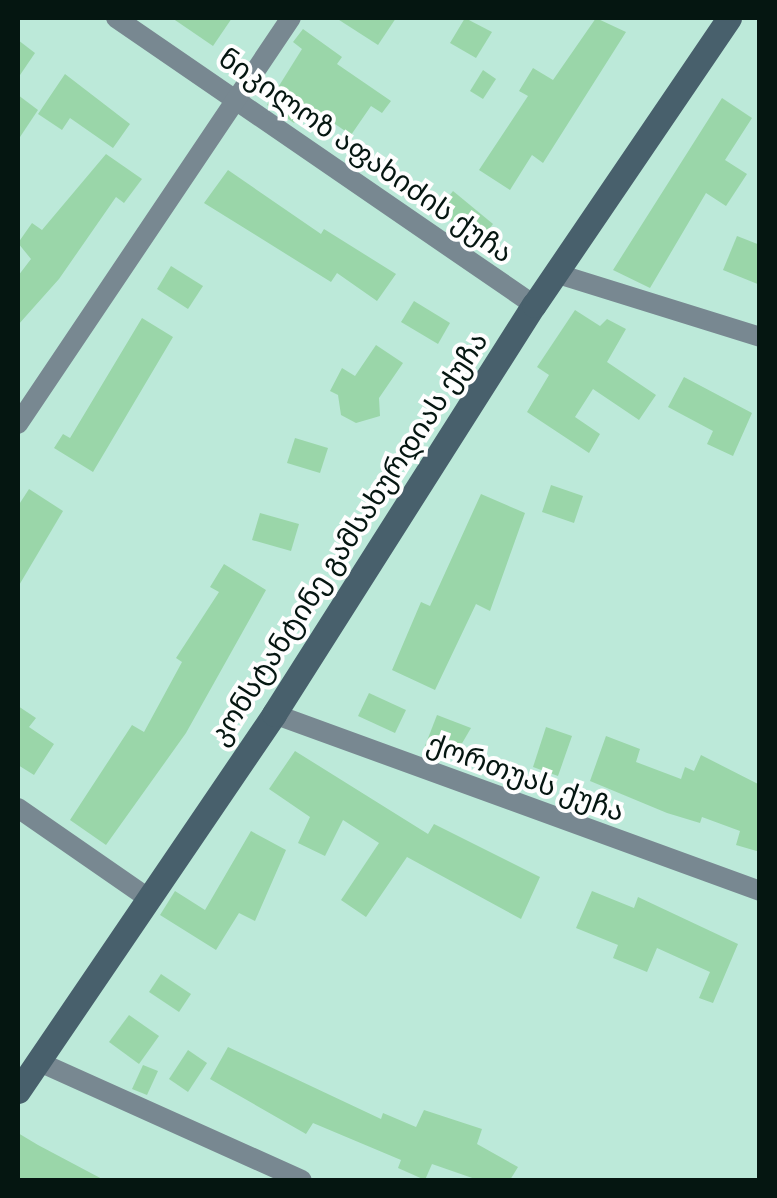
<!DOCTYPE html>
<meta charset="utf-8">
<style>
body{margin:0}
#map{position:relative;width:777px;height:1198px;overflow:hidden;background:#bce9d9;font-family:"Public Sans","Noto Sans Georgian",sans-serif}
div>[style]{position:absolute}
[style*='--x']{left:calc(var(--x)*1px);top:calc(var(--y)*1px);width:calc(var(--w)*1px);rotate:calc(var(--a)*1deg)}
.building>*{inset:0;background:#9ad6a9}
.street>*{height:20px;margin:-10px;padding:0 10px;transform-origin:10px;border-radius:10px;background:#788891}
.secondary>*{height:25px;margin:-12.5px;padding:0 12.5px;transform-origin:12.5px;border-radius:12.5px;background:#48606c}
span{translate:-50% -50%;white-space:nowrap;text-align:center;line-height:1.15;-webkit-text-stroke:8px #fefefe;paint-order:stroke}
.street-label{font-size:28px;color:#051611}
.frame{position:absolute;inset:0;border:20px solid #051611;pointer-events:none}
</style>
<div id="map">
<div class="building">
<div style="clip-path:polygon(172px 18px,232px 18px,213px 46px)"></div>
<div style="clip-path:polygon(336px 18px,396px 18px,378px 45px)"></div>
<div style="clip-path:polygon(465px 18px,492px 32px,476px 58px,450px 43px)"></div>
<div style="clip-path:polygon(596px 18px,626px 32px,543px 163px,532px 155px,510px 190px,479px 170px,528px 96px,519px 91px,533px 68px,553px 80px)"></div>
<div style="clip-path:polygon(303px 29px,342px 57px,337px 64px,391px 101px,382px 113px,371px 106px,351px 135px,306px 104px,294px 123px,267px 105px,302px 49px,293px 42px)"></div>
<div style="clip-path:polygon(18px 40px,35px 53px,18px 78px)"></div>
<div style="clip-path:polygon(483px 70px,496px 79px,483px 99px,470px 91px)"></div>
<div style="clip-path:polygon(65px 74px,130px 124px,113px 148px,70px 118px,62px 130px,38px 114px)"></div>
<div style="clip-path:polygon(18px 95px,38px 110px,18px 140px)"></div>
<div style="clip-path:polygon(722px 98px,752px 118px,725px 160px,747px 174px,726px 206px,706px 193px,650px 288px,613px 270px)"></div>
<div style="clip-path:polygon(106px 154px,142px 179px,124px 203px,116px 197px,59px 279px,18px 325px,18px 276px,31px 259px,18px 243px,32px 223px,42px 230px)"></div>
<div style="clip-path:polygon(228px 170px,321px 234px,324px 229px,396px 274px,377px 301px,337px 273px,331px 282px,204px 203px)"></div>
<div style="clip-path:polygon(453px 191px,493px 224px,478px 243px,438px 210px)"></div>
<div style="clip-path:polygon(737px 236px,760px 245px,760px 285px,723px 270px)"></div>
<div style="clip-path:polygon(171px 266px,203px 286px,188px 309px,157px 289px)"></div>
<div style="clip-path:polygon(414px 301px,450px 323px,438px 344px,401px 322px)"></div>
<div style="clip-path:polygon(575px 310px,600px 326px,607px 319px,626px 329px,607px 362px,656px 395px,639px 420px,593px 389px,575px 417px,600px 434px,589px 453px,527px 412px,549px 375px,537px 367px)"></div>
<div style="clip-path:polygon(142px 318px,173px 337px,93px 472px,54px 448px,63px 434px,70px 438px)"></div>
<div style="clip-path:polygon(376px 345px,403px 363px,379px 398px,380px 416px,356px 423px,341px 415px,338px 395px,330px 391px,342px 368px,355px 376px)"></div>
<div style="clip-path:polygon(684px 377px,752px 413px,733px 456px,707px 444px,713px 431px,668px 407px)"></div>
<div style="clip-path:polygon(295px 438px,328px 448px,320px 473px,287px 463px)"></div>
<div style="clip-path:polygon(551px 485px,583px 496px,574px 523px,542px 512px)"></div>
<div style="clip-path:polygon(29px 489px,63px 511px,18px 587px,18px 506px)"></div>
<div style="clip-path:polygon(481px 494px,525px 513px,490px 611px,476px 604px,435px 690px,392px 670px,421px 602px,430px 606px)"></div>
<div style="clip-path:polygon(260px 513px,299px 524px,291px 551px,252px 540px)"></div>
<div style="clip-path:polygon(224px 564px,266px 590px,186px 733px,106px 845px,70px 820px,132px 725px,144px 732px,182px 662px,176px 658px,219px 592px,210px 587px)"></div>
<div style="clip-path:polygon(369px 693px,406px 710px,395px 733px,358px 716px)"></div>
<div style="clip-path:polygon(18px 706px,36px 718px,29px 727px,54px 744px,34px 775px,18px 765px)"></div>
<div style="clip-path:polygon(437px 715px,471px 728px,454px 757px,425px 746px)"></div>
<div style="clip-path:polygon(546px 727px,572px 736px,558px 776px,533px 767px)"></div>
<div style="clip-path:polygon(606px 736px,640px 749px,636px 762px,681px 779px,685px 767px,694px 771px,701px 755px,760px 785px,760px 852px,736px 845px,740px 831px,702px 817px,700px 823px,667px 813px,590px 781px)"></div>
<div style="clip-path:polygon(295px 751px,428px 834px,434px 824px,540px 877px,521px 919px,407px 857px,366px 917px,341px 900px,379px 843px,343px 820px,325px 856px,298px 843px,310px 817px,269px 789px)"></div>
<div style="clip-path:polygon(251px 831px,286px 850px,255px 921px,239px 913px,216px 950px,160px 915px,175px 891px,205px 910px)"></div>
<div style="clip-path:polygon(592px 891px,634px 908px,638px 897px,738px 944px,713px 1003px,699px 998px,710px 972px,657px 948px,647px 972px,613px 958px,618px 945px,576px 928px)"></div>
<div style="clip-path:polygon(161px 974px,191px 994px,179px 1012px,149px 992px)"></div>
<div style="clip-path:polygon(129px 1015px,159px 1036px,139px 1064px,109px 1042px)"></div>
<div style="clip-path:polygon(228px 1047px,381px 1119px,383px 1113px,416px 1127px,424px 1110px,482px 1129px,477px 1144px,518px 1167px,510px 1180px,478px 1180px,432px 1164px,425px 1180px,398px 1168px,401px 1160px,313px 1123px,306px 1134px,210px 1079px)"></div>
<div style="clip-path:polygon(188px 1050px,207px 1063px,188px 1092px,169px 1079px)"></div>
<div style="clip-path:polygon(143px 1065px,158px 1071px,147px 1095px,132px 1089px)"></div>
<div style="clip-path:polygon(18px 1133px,38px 1145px,104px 1180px,18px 1180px)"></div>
</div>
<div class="street">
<div style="--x:116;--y:18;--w:507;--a:34.47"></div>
<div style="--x:558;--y:274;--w:212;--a:17.3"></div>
<div style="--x:18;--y:424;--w:489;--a:-56.1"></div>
<div style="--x:274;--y:714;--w:517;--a:20.01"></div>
<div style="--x:18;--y:808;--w:155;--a:34.7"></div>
<div style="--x:37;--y:1061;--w:290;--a:24.2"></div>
</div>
<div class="secondary">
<div style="--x:18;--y:1091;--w:456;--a:-55.8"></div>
<div style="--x:274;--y:714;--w:485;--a:-57.6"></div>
<div style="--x:534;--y:305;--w:347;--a:-55.8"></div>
</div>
<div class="street-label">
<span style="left:366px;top:155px;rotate:35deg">ნიკილოზ აფახიძის ქუჩა</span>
<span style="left:348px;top:538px;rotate:-57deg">კონსტანტინე გამსახურდიას ქუჩა</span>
<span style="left:526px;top:777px;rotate:20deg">ქორთუას ქუჩა</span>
</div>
<div class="frame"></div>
</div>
